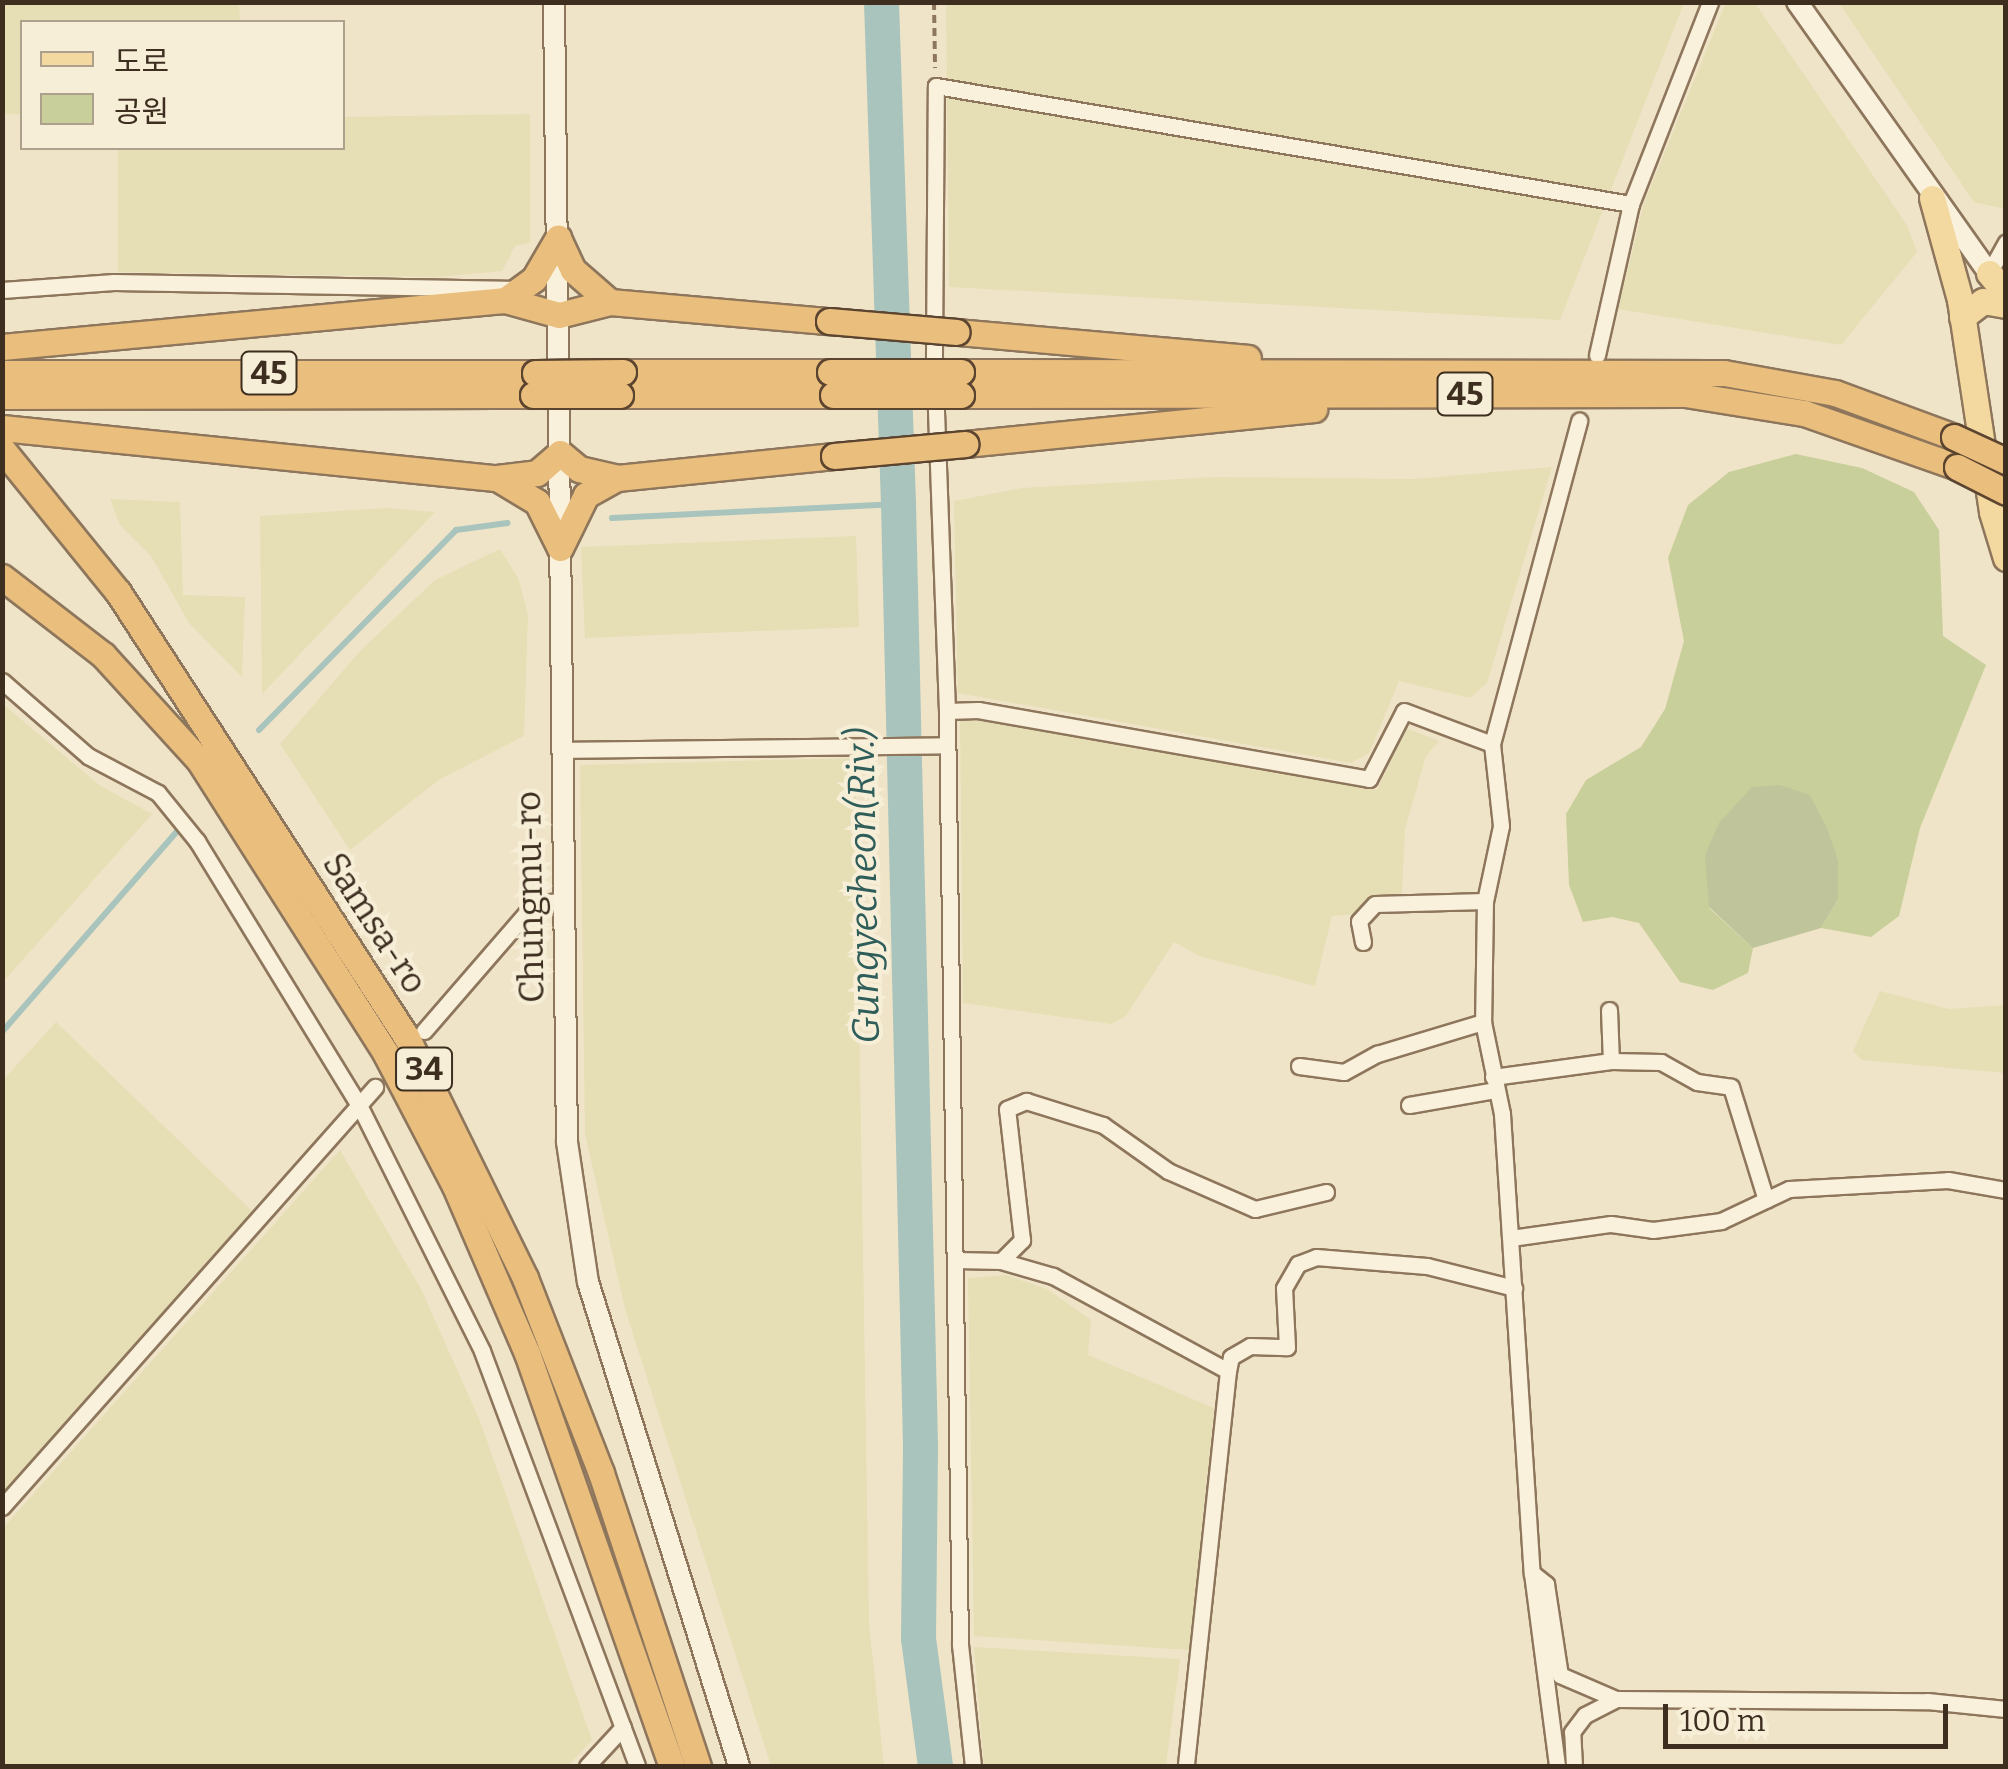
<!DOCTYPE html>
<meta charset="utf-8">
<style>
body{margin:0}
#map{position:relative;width:2008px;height:1769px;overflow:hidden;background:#f0e4c8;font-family:Bitter,"Noto Sans KR",serif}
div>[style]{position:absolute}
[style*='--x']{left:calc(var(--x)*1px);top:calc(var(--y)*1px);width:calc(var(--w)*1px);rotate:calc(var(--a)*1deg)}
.farmland>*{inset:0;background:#e6deb5}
.green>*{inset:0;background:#c9cf9b}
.cemetery>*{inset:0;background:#bfc49a}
.stream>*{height:6px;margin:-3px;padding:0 3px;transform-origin:3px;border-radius:3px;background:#a9c4bc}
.river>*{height:35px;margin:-17.5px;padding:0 17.5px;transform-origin:17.5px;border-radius:17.5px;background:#a9c4bc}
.path>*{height:4px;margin-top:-2px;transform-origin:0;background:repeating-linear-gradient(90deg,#8d765c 0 8px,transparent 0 13px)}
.roads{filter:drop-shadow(2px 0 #8d765c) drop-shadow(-2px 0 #8d765c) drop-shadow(0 2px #8d765c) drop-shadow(0 -2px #8d765c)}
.minor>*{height:15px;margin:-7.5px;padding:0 7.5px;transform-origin:7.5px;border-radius:7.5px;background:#faf1dc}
.tertiary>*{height:20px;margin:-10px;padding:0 10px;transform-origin:10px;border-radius:10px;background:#faf1dc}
.primary>*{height:25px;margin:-12.5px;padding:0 12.5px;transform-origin:12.5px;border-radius:12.5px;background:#f3d9a0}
.trunk>*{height:25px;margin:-12.5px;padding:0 12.5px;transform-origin:12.5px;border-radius:12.5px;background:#eabe7c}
.bridges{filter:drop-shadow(2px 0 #5b4430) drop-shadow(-2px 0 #5b4430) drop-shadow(0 2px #5b4430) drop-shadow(0 -2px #5b4430)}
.trunk-bridge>*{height:25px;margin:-12.5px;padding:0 12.5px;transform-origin:12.5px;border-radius:12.5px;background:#eabe7c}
span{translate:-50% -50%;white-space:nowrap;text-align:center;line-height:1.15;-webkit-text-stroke:8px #f7eed8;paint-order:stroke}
.shield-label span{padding:2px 8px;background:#f7eed8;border:2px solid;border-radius:8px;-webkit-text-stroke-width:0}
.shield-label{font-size:32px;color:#3d2e20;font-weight:700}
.street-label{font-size:35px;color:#3d2e20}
.water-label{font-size:38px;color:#2f5d5a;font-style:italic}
.frame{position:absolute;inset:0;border:5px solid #3d2e20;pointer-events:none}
.legend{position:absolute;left:20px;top:20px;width:325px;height:130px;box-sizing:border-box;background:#f7eed8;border:2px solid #ada18e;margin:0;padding:12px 18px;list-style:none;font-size:30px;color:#3d2e20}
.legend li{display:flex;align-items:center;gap:20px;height:50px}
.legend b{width:50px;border:2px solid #ada18e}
.scale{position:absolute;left:1663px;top:1704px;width:285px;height:45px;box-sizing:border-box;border:5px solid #3d2e20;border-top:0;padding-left:12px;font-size:30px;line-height:35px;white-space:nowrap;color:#3d2e20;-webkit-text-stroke:8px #f7eed8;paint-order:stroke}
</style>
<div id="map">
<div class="farmland">
<div style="clip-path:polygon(3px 2px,239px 3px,240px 22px,22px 22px,22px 114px,3px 114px)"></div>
<div style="clip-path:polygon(1726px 2px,1755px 3px,1907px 225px,1917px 252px,1841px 345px,1618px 309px,1644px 203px)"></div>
<div style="clip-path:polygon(946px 3px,1684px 3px,1560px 320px,949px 287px)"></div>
<div style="clip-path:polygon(1839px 3px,2005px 3px,2005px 209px,1974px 202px)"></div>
<div style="clip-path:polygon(530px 114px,530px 243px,515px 246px,502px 271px,438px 277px,118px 272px,118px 148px,342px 148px,343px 117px)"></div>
<div style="clip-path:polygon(1552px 467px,1487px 683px,1470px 698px,1399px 681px,1369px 753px,1351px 763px,958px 693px,954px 501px,1022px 488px,1214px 477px,1414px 479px)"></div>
<div style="clip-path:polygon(110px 499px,180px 502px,183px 595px,245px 597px,242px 677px,189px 623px,151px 556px,120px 525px)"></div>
<div style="clip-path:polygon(386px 508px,435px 512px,262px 694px,260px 516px)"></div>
<div style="clip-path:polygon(856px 536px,859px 627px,585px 638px,581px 547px)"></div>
<div style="clip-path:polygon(500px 549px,519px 580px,528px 615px,524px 736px,440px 779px,350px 850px,280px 744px,360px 651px,435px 580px)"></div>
<div style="clip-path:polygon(3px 704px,99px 785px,152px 814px,3px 982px)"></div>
<div style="clip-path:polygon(975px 718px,1377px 790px,1406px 728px,1439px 741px,1426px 756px,1405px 829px,1402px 893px,1358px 914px,1332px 916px,1315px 986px,1199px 956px,1174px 942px,1125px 1017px,1111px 1024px,963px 1003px,960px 719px)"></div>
<div style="clip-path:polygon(855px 758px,869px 1623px,884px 1766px,771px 1766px,625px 1309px,585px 1134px,580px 765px)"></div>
<div style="clip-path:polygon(1880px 991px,1949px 1009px,2005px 1005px,2005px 1073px,1862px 1060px,1853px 1051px)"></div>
<div style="clip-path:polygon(56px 1022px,254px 1213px,3px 1494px,3px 1080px)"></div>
<div style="clip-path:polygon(340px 1150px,421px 1289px,480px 1421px,592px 1740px,568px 1766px,3px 1766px,3px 1528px)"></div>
<div style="clip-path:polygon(1006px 1275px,1047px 1289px,1091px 1320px,1088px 1355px,1214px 1408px,1189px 1650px,974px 1636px,968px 1278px)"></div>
<div style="clip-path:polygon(974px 1647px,1180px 1659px,1166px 1766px,984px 1766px)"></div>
</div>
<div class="green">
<div style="clip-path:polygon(1796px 454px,1862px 468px,1914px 492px,1939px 530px,1943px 636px,1986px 665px,1920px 828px,1899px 916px,1871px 937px,1821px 928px,1838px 899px,1838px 860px,1810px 795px,1709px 908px,1753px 948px,1748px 973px,1713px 990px,1680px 982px,1639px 923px,1612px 917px,1583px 922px,1569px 885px,1566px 814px,1586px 780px,1641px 747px,1665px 709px,1684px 641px,1668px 558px,1688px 505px,1729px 472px)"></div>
</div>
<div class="cemetery">
<div style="clip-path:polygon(1780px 785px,1810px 795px,1827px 828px,1838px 860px,1838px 899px,1821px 928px,1753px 948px,1709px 907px,1705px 855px,1719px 823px,1752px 787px)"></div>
</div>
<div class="stream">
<div style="--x:612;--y:518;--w:286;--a:-2.8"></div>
<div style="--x:259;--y:730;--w:281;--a:-45.4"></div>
<div style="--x:456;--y:530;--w:52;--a:-7.7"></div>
<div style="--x:2;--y:1032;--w:269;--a:-48.9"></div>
</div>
<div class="river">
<div style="--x:881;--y:2;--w:502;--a:88.06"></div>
<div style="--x:898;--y:504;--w:944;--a:88.66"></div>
<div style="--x:920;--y:1448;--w:190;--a:90.6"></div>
<div style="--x:918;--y:1638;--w:129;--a:82.4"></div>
</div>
<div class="path">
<div style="--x:934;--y:2;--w:66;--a:89.1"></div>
</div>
<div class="roads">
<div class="minor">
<div style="--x:1989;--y:273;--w:35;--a:-61"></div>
<div style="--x:2;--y:290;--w:112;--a:-4.1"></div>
<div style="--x:114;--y:282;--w:405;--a:1"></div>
<div style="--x:1597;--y:355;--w:155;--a:-77.3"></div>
<div style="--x:1631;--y:204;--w:217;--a:-68.6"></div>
<div style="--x:2;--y:681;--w:114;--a:41.1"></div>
<div style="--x:88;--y:756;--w:79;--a:27.9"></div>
<div style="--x:158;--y:793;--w:62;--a:50.9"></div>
<div style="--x:197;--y:841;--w:310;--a:58.5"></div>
<div style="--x:359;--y:1105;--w:275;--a:63.4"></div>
<div style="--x:482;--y:1351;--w:443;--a:69.5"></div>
<div style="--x:947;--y:711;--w:357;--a:-92.1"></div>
<div style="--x:934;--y:354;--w:268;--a:-89.6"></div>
<div style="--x:936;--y:86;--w:705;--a:9.64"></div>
<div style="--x:1492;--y:744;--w:82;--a:83.7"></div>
<div style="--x:1501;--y:826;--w:77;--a:102"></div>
<div style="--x:1485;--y:901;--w:121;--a:90.9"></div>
<div style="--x:1483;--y:1022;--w:94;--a:78.3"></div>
<div style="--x:1502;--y:1114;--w:460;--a:86.3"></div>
<div style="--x:1532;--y:1573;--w:195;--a:82.6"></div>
<div style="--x:561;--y:750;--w:385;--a:-0.7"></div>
<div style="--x:1363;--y:942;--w:21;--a:-101"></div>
<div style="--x:1359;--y:921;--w:23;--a:-47"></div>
<div style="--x:1375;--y:904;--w:110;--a:-1.6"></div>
<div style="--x:1609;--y:1010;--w:51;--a:87.8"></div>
<div style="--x:424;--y:1031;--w:169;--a:-49.1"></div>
<div style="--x:535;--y:903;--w:28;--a:-4"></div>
<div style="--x:1299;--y:1066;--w:45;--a:7.6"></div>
<div style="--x:1344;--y:1072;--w:38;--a:-29"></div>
<div style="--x:1377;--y:1054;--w:111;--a:-16.8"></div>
<div style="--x:1493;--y:1077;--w:119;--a:-7.7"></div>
<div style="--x:1611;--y:1061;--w:50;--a:1.1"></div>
<div style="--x:1661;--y:1062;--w:41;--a:29.1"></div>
<div style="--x:1697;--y:1082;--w:34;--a:8"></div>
<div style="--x:1731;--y:1087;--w:118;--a:72.8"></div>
<div style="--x:1409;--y:1105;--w:87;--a:-9.9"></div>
<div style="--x:1511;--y:1238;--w:101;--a:-8"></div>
<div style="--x:1611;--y:1224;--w:42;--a:8.1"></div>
<div style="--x:1653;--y:1230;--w:69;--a:-7.5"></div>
<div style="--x:1721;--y:1221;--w:75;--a:-25.2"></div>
<div style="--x:1789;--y:1189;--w:159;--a:-3.2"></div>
<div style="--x:1948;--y:1180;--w:59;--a:9.8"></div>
<div style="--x:957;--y:1260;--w:44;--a:1.3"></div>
<div style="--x:1001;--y:1261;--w:54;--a:16.1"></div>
<div style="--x:1053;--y:1276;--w:199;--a:28.5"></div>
<div style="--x:1228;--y:1371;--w:397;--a:96.1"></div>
<div style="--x:1001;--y:1261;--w:30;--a:-45"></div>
<div style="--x:1022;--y:1240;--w:132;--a:-96.5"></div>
<div style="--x:1007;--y:1109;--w:21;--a:-23"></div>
<div style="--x:1026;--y:1101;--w:81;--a:17.3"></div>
<div style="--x:1103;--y:1125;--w:80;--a:35.3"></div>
<div style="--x:1168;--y:1171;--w:95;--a:23.6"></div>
<div style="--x:1255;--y:1209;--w:73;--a:-13.5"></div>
<div style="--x:1228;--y:1371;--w:14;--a:-78"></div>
<div style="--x:1231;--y:1357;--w:22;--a:-30"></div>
<div style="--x:1250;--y:1346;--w:37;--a:2"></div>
<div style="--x:1287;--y:1347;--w:59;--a:-92.9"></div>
<div style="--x:1284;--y:1288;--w:28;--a:-60"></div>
<div style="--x:1298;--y:1264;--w:19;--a:-21"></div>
<div style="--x:1316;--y:1257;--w:111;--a:4.6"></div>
<div style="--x:1427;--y:1266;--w:90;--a:14.2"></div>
<div style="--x:2;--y:1507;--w:562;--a:-48.39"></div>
<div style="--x:1532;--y:1573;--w:18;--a:38"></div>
<div style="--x:1546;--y:1584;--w:92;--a:81.3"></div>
<div style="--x:1560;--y:1675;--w:61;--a:23.2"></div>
<div style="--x:1616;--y:1699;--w:311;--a:0.4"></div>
<div style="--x:1927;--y:1701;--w:79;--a:5.8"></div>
<div style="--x:587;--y:1766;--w:53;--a:-47.3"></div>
<div style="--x:973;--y:1766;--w:122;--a:-96.1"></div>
<div style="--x:960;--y:1645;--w:934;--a:-90.8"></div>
<div style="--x:947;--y:711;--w:31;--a:-2"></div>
<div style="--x:978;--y:710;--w:397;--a:10"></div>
<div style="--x:1369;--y:779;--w:76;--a:-62.8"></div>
<div style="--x:1404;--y:711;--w:94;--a:20.6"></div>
<div style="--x:1492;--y:744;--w:335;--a:-74.9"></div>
<div style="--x:1574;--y:1766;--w:34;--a:-93"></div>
<div style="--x:1572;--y:1732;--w:21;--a:-53"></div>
<div style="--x:1585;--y:1715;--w:35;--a:-27"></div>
</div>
<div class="tertiary">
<div style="--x:554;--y:2;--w:1140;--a:89.35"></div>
<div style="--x:567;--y:1142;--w:142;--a:81.5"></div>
<div style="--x:588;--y:1282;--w:507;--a:72.67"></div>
<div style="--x:1797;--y:2;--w:332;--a:54.7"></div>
</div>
<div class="primary">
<div style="--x:1932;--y:198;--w:106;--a:74.6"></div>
<div style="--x:1960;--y:300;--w:214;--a:81.4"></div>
<div style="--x:1992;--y:512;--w:48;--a:73.1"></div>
<div style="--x:1989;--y:273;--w:26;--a:50"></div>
<div style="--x:1962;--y:317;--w:26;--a:-37"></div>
<div style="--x:1983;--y:301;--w:23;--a:10"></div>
</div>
<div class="trunk">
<div style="--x:558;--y:238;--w:35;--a:65"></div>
<div style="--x:573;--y:270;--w:49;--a:40.9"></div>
<div style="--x:505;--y:300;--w:36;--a:-36"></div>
<div style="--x:534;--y:279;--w:48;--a:-59.7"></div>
<div style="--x:957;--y:332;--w:292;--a:5.1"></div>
<div style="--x:2;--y:347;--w:505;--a:-5.34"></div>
<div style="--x:505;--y:300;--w:56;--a:15.5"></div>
<div style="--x:559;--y:315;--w:53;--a:-14.3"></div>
<div style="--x:610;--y:302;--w:220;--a:5"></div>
<div style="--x:623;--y:372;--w:207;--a:0"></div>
<div style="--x:961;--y:372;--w:763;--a:0.08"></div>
<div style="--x:1724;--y:373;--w:113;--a:10.2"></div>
<div style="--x:1835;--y:393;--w:127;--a:20.3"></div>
<div style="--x:2;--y:373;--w:533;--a:0"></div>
<div style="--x:620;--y:395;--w:213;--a:0"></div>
<div style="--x:961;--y:395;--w:724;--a:-0.08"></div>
<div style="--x:1685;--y:394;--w:121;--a:9.1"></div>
<div style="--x:1804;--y:413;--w:162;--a:19.4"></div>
<div style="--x:2;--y:396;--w:531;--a:-0.11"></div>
<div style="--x:2;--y:428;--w:498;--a:5.8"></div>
<div style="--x:497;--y:478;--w:40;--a:-7.1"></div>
<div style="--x:537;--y:473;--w:30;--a:-41"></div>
<div style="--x:560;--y:453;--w:25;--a:40"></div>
<div style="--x:579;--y:469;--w:39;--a:13"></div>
<div style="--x:617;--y:478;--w:218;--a:-5.8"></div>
<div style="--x:965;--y:444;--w:351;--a:-5.7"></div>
<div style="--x:2;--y:449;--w:184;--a:51"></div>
<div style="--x:118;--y:592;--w:531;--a:57.06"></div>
<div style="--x:407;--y:1038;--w:267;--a:63.8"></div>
<div style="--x:525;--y:1278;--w:209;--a:68.7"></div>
<div style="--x:601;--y:1473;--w:309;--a:71.7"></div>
<div style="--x:497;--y:478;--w:47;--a:31"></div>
<div style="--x:537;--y:502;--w:51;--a:63.4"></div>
<div style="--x:560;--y:548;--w:59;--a:-63.9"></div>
<div style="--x:586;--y:495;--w:35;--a:-29"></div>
<div style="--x:2;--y:577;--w:128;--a:37.7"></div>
<div style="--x:103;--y:655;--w:142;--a:47.6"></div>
<div style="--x:199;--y:760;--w:348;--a:57.5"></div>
<div style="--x:386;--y:1054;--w:149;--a:62.4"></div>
<div style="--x:455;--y:1186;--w:182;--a:66.7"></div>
<div style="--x:527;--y:1353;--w:438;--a:70.7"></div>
</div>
</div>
<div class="bridges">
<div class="trunk-bridge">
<div style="--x:829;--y:321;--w:128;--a:4.9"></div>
<div style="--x:830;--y:372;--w:131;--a:0"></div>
<div style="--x:535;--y:373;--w:88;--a:-0.7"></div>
<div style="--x:533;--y:395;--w:87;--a:0"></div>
<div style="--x:833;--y:395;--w:128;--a:0"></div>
<div style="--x:1954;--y:437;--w:57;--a:24.8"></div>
<div style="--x:834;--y:456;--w:132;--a:-5.2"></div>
<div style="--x:1957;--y:467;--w:55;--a:27"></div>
</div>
</div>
<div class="shield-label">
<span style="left:269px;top:373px">45</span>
<span style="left:1465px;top:394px">45</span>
<span style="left:424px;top:1069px">34</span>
</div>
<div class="street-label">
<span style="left:530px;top:897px;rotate:-91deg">Chungmu-ro</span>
<span style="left:375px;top:923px;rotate:57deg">Samsa-ro</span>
</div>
<div class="water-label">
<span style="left:864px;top:886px;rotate:-91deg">Gungyecheon(Riv.)</span>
</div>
<div class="frame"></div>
<ul class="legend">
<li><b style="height:12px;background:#f3d9a0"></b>도로</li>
<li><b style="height:28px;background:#c9cf9b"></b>공원</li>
</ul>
<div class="scale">100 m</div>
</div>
